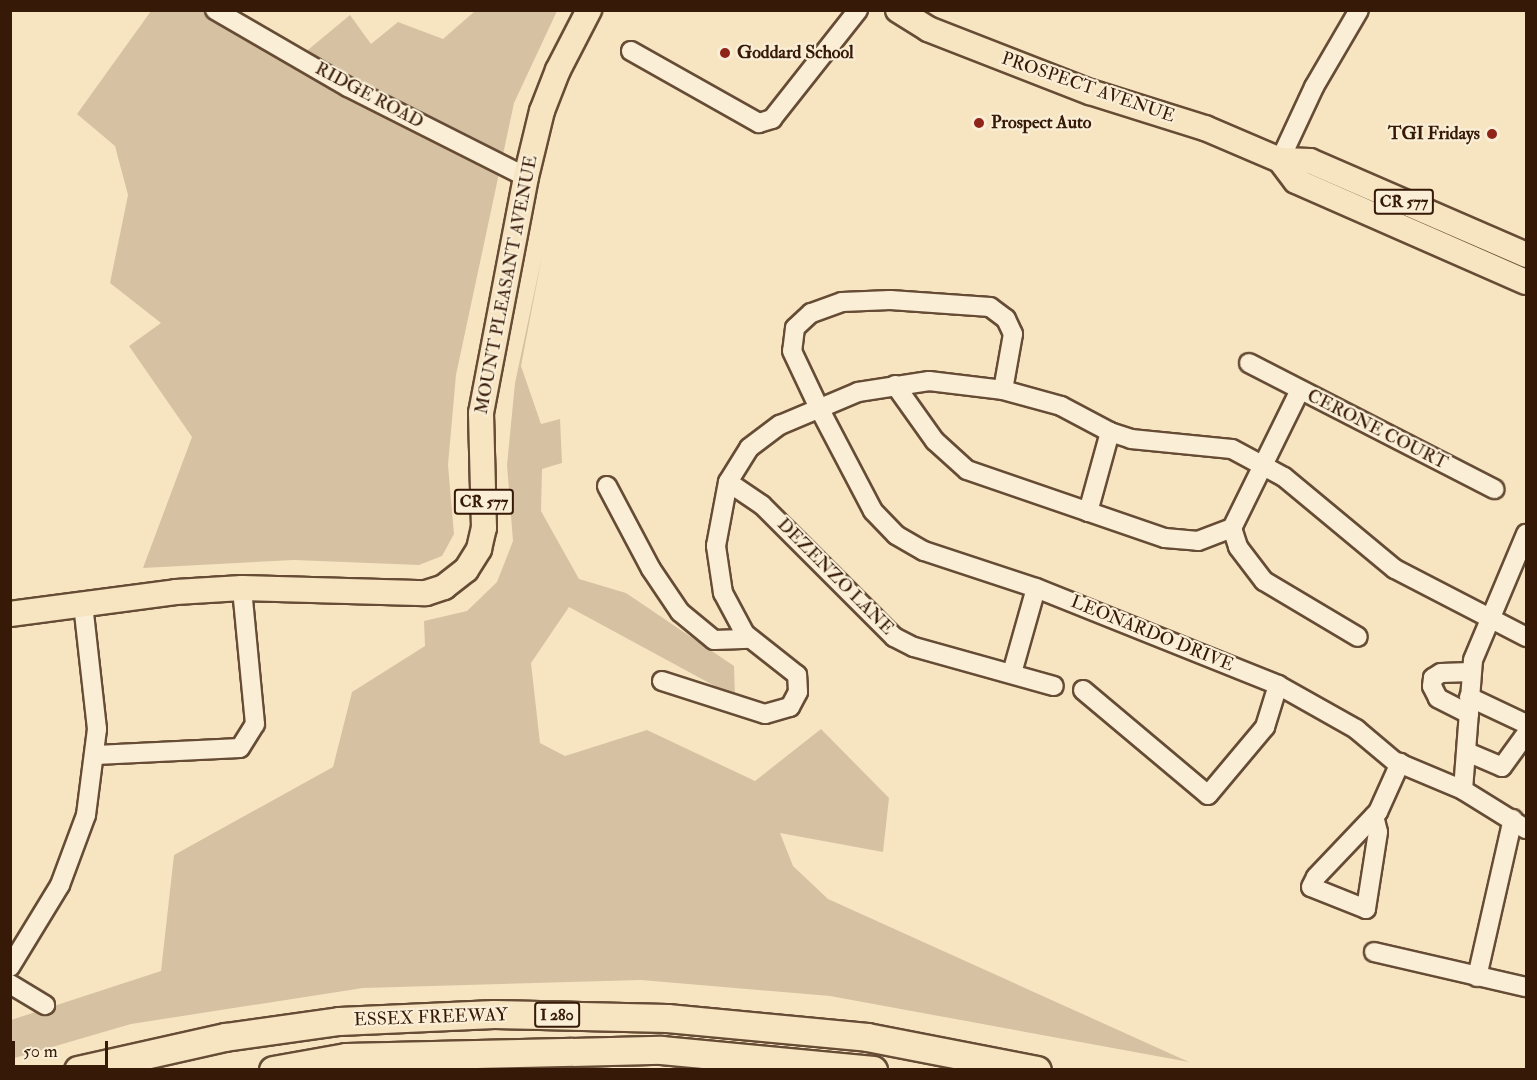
<!DOCTYPE html>
<style>
body{margin:0}
#map{position:relative;width:1537px;height:1080px;overflow:hidden;background:#f7e5c2;font-family:"IM FELL Double Pica",serif}
div>[style]{position:absolute}
[style*='--x']{left:calc(var(--x)*1px);top:calc(var(--y)*1px);width:calc(var(--w)*1px);rotate:calc(var(--a)*1deg)}
.green>*{inset:0;background:#d6c2a2}
.roads{filter:drop-shadow(2px 0 #664c35) drop-shadow(-2px 0 #664c35) drop-shadow(0 2px #664c35) drop-shadow(0 -2px #664c35)}
.minor>*{height:18px;margin:-9px;padding:0 9px;transform-origin:9px;border-radius:9px;background:#faeed7}
.major>*{height:24px;margin:-12px;padding:0 12px;transform-origin:12px;border-radius:12px;background:#f7e5c2}
.highway>*{height:27px;margin:-13.5px;padding:0 13.5px;transform-origin:13.5px;border-radius:13.5px;background:#f7e5c2}
.dots>*{width:16px;height:16px;translate:-50% -50%;box-sizing:border-box;border:3px solid #faeed7;border-radius:50%}
span{translate:-50% -50%;white-space:nowrap;text-align:center;line-height:1.15;-webkit-text-stroke:4.5px #faeed7;paint-order:stroke}
.shield-label span{padding:2px 4px;background:#faeed7;border:2px solid;border-radius:4px;-webkit-text-stroke-width:0}
.shield-label{font-size:16px;color:#361906;font-weight:700}
.poi-label{font-size:18px;color:#361906;font-weight:700}
.left{translate:0 -50%;text-align:left}
.right{translate:-100% -50%;text-align:right}
.street-label{font-size:18px;color:#361906}
.frame{position:absolute;inset:0;border:12px solid #361906;pointer-events:none}
.scale{position:absolute;left:12px;top:1041px;width:96px;height:27px;box-sizing:border-box;border:3px solid #361906;border-top:0;padding-left:8px;font-size:18px;line-height:21px;white-space:nowrap;color:#361906;-webkit-text-stroke:4px #faeed7;paint-order:stroke}
</style>
<div id="map">
<div class="green">
<div style="clip-path:polygon(151px 11px,234px 11px,233px 25px,291px 64px,350px 15px,371px 44px,398px 22px,443px 39px,475px 11px,557px 11px,514px 103px,456px 375px,448px 465px,454px 534px,442px 556px,419px 565px,294px 560px,143px 568px,192px 437px,129px 346px,161px 323px,110px 283px,128px 195px,115px 146px,77px 114px)"></div>
<div style="clip-path:polygon(542px 256px,521px 366px,541px 424px,560px 419px,562px 463px,542px 469px,541px 511px,579px 579px,626px 593px,734px 666px,735px 697px,569px 607px,531px 663px,540px 743px,565px 756px,647px 730px,755px 781px,821px 729px,889px 798px,883px 852px,780px 833px,793px 866px,828px 899px,1189px 1062px,830px 996px,641px 980px,363px 988px,131px 1024px,11px 1059px,11px 1020px,161px 971px,174px 855px,333px 767px,352px 692px,425px 646px,424px 621px,467px 611px,497px 582px,513px 541px,507px 465px,515px 383px)"></div>
</div>
<div class="roads">
<div class="minor">
<div style="--x:215;--y:10;--w:154;--a:30.1"></div>
<div style="--x:348;--y:87;--w:199;--a:26.8"></div>
<div style="--x:631;--y:51;--w:147;--a:29.4"></div>
<div style="--x:759;--y:123;--w:14;--a:-17"></div>
<div style="--x:772;--y:119;--w:139;--a:-51.7"></div>
<div style="--x:1280;--y:160;--w:81;--a:-65"></div>
<div style="--x:1314;--y:87;--w:89;--a:-59.7"></div>
<div style="--x:1249;--y:363;--w:276;--a:27.2"></div>
<div style="--x:895;--y:385;--w:69;--a:54.5"></div>
<div style="--x:935;--y:441;--w:43;--a:42.2"></div>
<div style="--x:967;--y:470;--w:209;--a:19"></div>
<div style="--x:1165;--y:538;--w:33;--a:5"></div>
<div style="--x:1198;--y:541;--w:36;--a:-21"></div>
<div style="--x:1003;--y:390;--w:57;--a:-79.9"></div>
<div style="--x:1013;--y:334;--w:17;--a:-115"></div>
<div style="--x:1006;--y:319;--w:20;--a:-143"></div>
<div style="--x:990;--y:307;--w:100;--a:-176"></div>
<div style="--x:890;--y:300;--w:48;--a:177.6"></div>
<div style="--x:842;--y:302;--w:33;--a:160"></div>
<div style="--x:811;--y:313;--w:22;--a:137"></div>
<div style="--x:795;--y:328;--w:23;--a:97"></div>
<div style="--x:792;--y:351;--w:63;--a:64.7"></div>
<div style="--x:819;--y:408;--w:116;--a:62.3"></div>
<div style="--x:873;--y:511;--w:33;--a:46"></div>
<div style="--x:896;--y:535;--w:32;--a:30"></div>
<div style="--x:924;--y:551;--w:118;--a:18.3"></div>
<div style="--x:1036;--y:588;--w:261;--a:21.8"></div>
<div style="--x:1278;--y:685;--w:90;--a:29.4"></div>
<div style="--x:1356;--y:729;--w:50;--a:40.1"></div>
<div style="--x:1394;--y:761;--w:75;--a:22.8"></div>
<div style="--x:1463;--y:790;--w:74;--a:31.8"></div>
<div style="--x:1300;--y:390;--w:154;--a:116.2"></div>
<div style="--x:1232;--y:528;--w:20;--a:72"></div>
<div style="--x:1238;--y:547;--w:43;--a:52.6"></div>
<div style="--x:1264;--y:581;--w:109;--a:30.8"></div>
<div style="--x:728;--y:482;--w:41;--a:34.1"></div>
<div style="--x:762;--y:505;--w:187;--a:45"></div>
<div style="--x:894;--y:637;--w:22;--a:27"></div>
<div style="--x:914;--y:647;--w:145;--a:15.6"></div>
<div style="--x:607;--y:486;--w:94;--a:62.1"></div>
<div style="--x:651;--y:569;--w:52;--a:56"></div>
<div style="--x:680;--y:612;--w:44;--a:39.5"></div>
<div style="--x:714;--y:640;--w:36;--a:-2"></div>
<div style="--x:1088;--y:512;--w:83;--a:-74.6"></div>
<div style="--x:1012;--y:673;--w:88;--a:-74.2"></div>
<div style="--x:662;--y:681;--w:108;--a:17.8"></div>
<div style="--x:765;--y:714;--w:26;--a:-16"></div>
<div style="--x:790;--y:707;--w:17;--a:-62"></div>
<div style="--x:798;--y:692;--w:17;--a:-93"></div>
<div style="--x:797;--y:675;--w:66;--a:-141.7"></div>
<div style="--x:745;--y:634;--w:47;--a:-118.2"></div>
<div style="--x:723;--y:593;--w:48;--a:-98.5"></div>
<div style="--x:716;--y:546;--w:65;--a:-79.4"></div>
<div style="--x:728;--y:482;--w:40;--a:-58"></div>
<div style="--x:749;--y:448;--w:39;--a:-37"></div>
<div style="--x:780;--y:425;--w:85;--a:-22.9"></div>
<div style="--x:858;--y:392;--w:72;--a:-8.8"></div>
<div style="--x:929;--y:381;--w:75;--a:6.9"></div>
<div style="--x:1003;--y:390;--w:60;--a:15.4"></div>
<div style="--x:1061;--y:406;--w:55;--a:28"></div>
<div style="--x:1110;--y:432;--w:22;--a:18"></div>
<div style="--x:1131;--y:439;--w:101;--a:5.7"></div>
<div style="--x:1232;--y:449;--w:59;--a:28.3"></div>
<div style="--x:1284;--y:477;--w:144;--a:39.7"></div>
<div style="--x:1395;--y:569;--w:148;--a:27.4"></div>
<div style="--x:1083;--y:690;--w:163;--a:40"></div>
<div style="--x:1208;--y:795;--w:89;--a:-50"></div>
<div style="--x:1265;--y:727;--w:44;--a:-72.8"></div>
<div style="--x:1469;--y:697;--w:63;--a:25.3"></div>
<div style="--x:1469;--y:714;--w:35;--a:-153"></div>
<div style="--x:1438;--y:698;--w:13;--a:-117"></div>
<div style="--x:1432;--y:686;--w:8;--a:-83"></div>
<div style="--x:1433;--y:678;--w:9;--a:-32"></div>
<div style="--x:1441;--y:673;--w:30;--a:-2"></div>
<div style="--x:1467;--y:752;--w:38;--a:23"></div>
<div style="--x:1502;--y:767;--w:41;--a:-54"></div>
<div style="--x:96;--y:755;--w:144;--a:-2.8"></div>
<div style="--x:240;--y:748;--w:28;--a:-58"></div>
<div style="--x:255;--y:724;--w:137;--a:-95.5"></div>
<div style="--x:1463;--y:790;--w:130;--a:-85.6"></div>
<div style="--x:1473;--y:660;--w:137;--a:-67.2"></div>
<div style="--x:1374;--y:816;--w:16;--a:76"></div>
<div style="--x:1378;--y:832;--w:78;--a:98.9"></div>
<div style="--x:1366;--y:909;--w:59;--a:-158.2"></div>
<div style="--x:1311;--y:887;--w:11;--a:-63"></div>
<div style="--x:1316;--y:877;--w:90;--a:-46.4"></div>
<div style="--x:1378;--y:812;--w:54;--a:-65.8"></div>
<div style="--x:1374;--y:952;--w:156;--a:13"></div>
<div style="--x:10;--y:967;--w:96;--a:-58.6"></div>
<div style="--x:60;--y:885;--w:75;--a:-69.6"></div>
<div style="--x:86;--y:815;--w:87;--a:-82.7"></div>
<div style="--x:97;--y:729;--w:126;--a:-96.4"></div>
<div style="--x:1477;--y:977;--w:162;--a:-77.2"></div>
<div style="--x:10;--y:984;--w:41;--a:31"></div>
</div>
<div class="major">
<div style="--x:898;--y:10;--w:36;--a:32"></div>
<div style="--x:928;--y:29;--w:174;--a:21.3"></div>
<div style="--x:1090;--y:92;--w:121;--a:17.4"></div>
<div style="--x:1205;--y:128;--w:82;--a:23.1"></div>
<div style="--x:1280;--y:160;--w:30;--a:2"></div>
<div style="--x:1310;--y:161;--w:236;--a:23.5"></div>
<div style="--x:1280;--y:160;--w:26;--a:53"></div>
<div style="--x:1296;--y:181;--w:251;--a:23.7"></div>
<div style="--x:10;--y:614;--w:167;--a:-7.5"></div>
<div style="--x:176;--y:592;--w:66;--a:-3.5"></div>
<div style="--x:242;--y:588;--w:184;--a:1.6"></div>
<div style="--x:426;--y:593;--w:19;--a:-18"></div>
<div style="--x:444;--y:587;--w:28;--a:-38"></div>
<div style="--x:466;--y:570;--w:25;--a:-58"></div>
<div style="--x:479;--y:549;--w:22;--a:-77"></div>
<div style="--x:484;--y:528;--w:115;--a:-91.5"></div>
<div style="--x:481;--y:413;--w:240;--a:-79.2"></div>
<div style="--x:526;--y:177;--w:68;--a:-76.4"></div>
<div style="--x:542;--y:111;--w:44;--a:-68.7"></div>
<div style="--x:558;--y:70;--w:68;--a:-62.7"></div>
</div>
<div class="highway">
<div style="--x:78;--y:1070;--w:151;--a:-12.7"></div>
<div style="--x:225;--y:1037;--w:115;--a:-8"></div>
<div style="--x:339;--y:1021;--w:155;--a:-2.6"></div>
<div style="--x:494;--y:1014;--w:173;--a:1.3"></div>
<div style="--x:667;--y:1018;--w:201;--a:5.4"></div>
<div style="--x:867;--y:1037;--w:173;--a:11"></div>
<div style="--x:273;--y:1070;--w:74;--a:-10.1"></div>
<div style="--x:346;--y:1057;--w:315;--a:-1.3"></div>
<div style="--x:661;--y:1050;--w:213;--a:5.4"></div>
</div>
</div>
<div class="dots">
<div style="left:725px;top:53px;background:#8f2418"></div>
<div style="left:979px;top:123px;background:#8f2418"></div>
<div style="left:1492px;top:134px;background:#8f2418"></div>
</div>
<div class="shield-label">
<span style="left:1404px;top:202px">CR 577</span>
<span style="left:484px;top:502px">CR 577</span>
<span style="left:557px;top:1015px">I 280</span>
</div>
<div class="poi-label">
<span class="left" style="left:737px;top:53px">Goddard School</span>
<span class="left" style="left:991px;top:123px">Prospect Auto</span>
<span class="right" style="left:1480px;top:134px">TGI Fridays</span>
</div>
<div class="street-label">
<span style="left:1088px;top:88px;rotate:19deg">PROSPECT AVENUE</span>
<span style="left:369px;top:96px;rotate:28deg">RIDGE ROAD</span>
<span style="left:507px;top:285px;rotate:-79deg">MOUNT PLEASANT AVENUE</span>
<span style="left:1377px;top:430px;rotate:27deg">CERONE COURT</span>
<span style="left:835px;top:577px;rotate:45deg">DEZENZO LANE</span>
<span style="left:1152px;top:634px;rotate:22deg">LEONARDO DRIVE</span>
<span style="left:431px;top:1018px;rotate:-2deg">ESSEX FREEWAY</span>
</div>
<div class="frame"></div>
<div class="scale">50 m</div>
</div>
